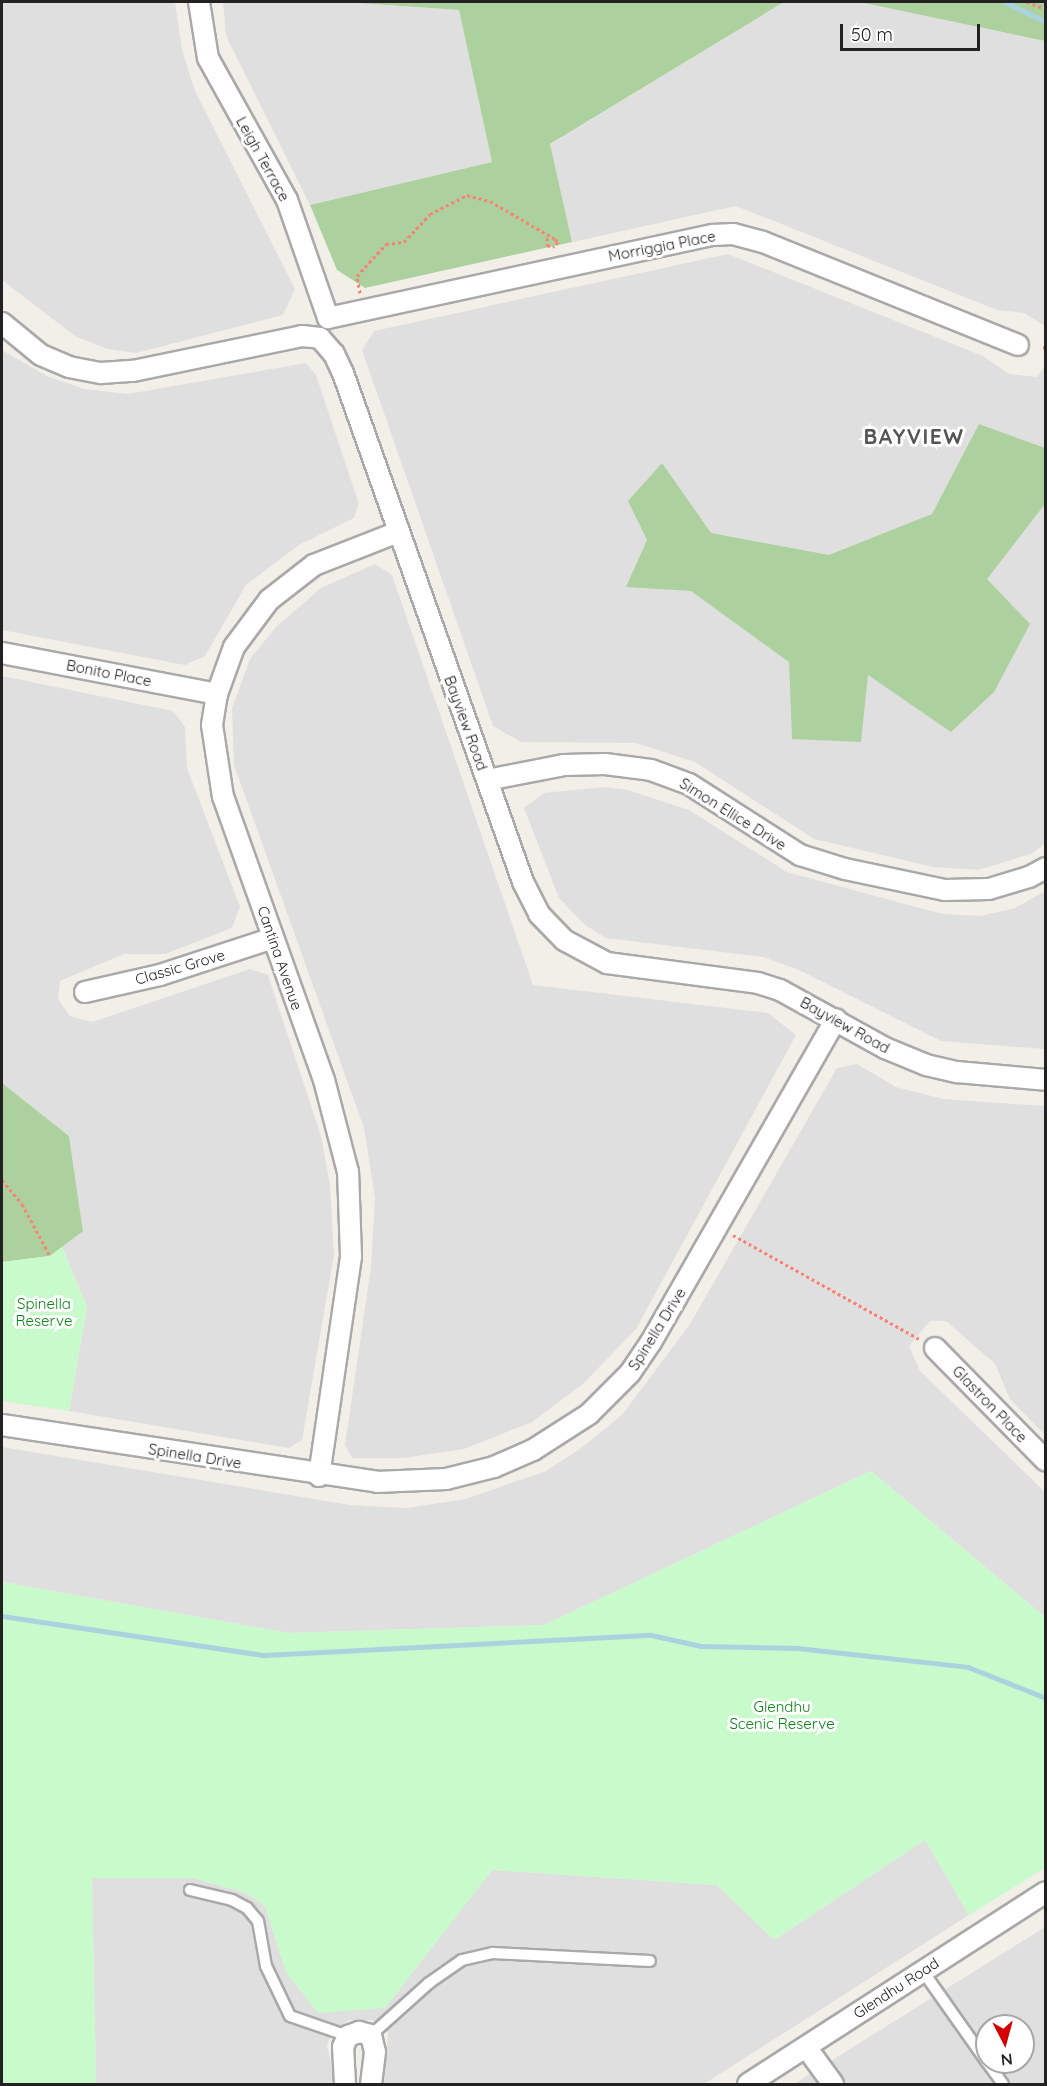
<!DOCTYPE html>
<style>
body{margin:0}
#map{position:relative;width:1047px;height:2086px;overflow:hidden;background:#f2efe9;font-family:Quicksand,sans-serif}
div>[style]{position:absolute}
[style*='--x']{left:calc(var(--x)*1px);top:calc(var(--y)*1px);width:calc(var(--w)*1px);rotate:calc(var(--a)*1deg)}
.residential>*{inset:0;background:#e0dfdf}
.forest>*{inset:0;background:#add19e}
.park>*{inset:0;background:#c8facc}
.stream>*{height:5px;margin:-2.5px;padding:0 2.5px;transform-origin:2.5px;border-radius:2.5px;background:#aad3df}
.path>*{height:3px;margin-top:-1.5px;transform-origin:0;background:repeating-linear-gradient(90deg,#fa8072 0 3px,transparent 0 6px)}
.roads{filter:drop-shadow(2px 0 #a9a9a9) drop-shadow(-2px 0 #a9a9a9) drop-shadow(0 2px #a9a9a9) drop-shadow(0 -2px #a9a9a9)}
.lane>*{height:10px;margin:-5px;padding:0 5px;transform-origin:5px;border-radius:5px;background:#fff}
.street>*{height:20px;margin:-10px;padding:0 10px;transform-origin:10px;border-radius:10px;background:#fff}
span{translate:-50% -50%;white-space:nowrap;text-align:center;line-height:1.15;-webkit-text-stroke:6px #fff;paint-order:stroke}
.street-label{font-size:15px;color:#222}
.park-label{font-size:15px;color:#0c8416}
.district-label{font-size:21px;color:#555;font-weight:700;letter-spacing:1.5px}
.frame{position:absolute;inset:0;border:3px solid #222;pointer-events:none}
.north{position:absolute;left:975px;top:2014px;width:60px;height:60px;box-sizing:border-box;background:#fff;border:2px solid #a7a7a7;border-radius:50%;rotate:174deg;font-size:16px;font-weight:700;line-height:24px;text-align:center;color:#222}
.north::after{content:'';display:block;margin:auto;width:21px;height:27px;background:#d40000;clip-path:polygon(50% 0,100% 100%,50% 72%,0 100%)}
.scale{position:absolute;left:840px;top:24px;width:140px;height:27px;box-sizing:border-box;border:3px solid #222;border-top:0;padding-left:8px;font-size:18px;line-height:21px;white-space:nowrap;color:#222;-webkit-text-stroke:4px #fff;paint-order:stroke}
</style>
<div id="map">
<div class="residential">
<div style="clip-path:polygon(2px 2px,175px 2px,182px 50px,195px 91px,295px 289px,283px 315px,136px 353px,107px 349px,75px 336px,2px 280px)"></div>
<div style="clip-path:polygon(223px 2px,343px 2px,459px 10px,492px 162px,310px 205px,226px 36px)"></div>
<div style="clip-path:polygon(784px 2px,859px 2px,1045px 41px,1045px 326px,1024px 313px,997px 310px,736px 206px,572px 242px,549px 145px)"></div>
<div style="clip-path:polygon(728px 254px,983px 356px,1009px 374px,1037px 377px,1045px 366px,1045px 843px,1033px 853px,979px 870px,933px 867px,814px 839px,695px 762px,636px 743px,521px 742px,493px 726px,362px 350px,374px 331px)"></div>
<div style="clip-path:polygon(2px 350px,47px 376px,84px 389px,128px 394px,306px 363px,316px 375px,359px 504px,354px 518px,299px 545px,246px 585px,205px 656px,185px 665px,2px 630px)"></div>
<div style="clip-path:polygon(375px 564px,392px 575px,533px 985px,768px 1013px,796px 1035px,636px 1329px,584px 1383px,532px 1422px,464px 1449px,403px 1458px,352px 1458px,345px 1445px,371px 1267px,375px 1198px,364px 1128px,234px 765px,232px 708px,250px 659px,276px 627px,321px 588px)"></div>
<div style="clip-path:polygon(2px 676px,173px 711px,185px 727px,187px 768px,240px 907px,232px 928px,165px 954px,124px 954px,60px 981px,58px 999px,70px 1016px,92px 1022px,250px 969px,268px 975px,321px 1136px,330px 1185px,334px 1255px,302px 1440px,289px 1448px,69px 1411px,87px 1307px,62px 1247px,83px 1230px,69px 1136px,2px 1083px)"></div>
<div style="clip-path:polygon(604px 787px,628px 790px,689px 810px,787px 872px,942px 914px,980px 916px,1015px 908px,1045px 891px,1045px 1049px,941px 1041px,799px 970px,763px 957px,606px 938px,585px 925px,559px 898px,524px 808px,544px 793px)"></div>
<div style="clip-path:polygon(857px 1064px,896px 1087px,943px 1099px,1045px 1106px,1045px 1435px,1010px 1399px,995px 1364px,946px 1321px,930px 1321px,909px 1346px,920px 1371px,1045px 1492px,1045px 1617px,871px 1471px,544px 1625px,289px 1633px,2px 1582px,2px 1447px,350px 1505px,407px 1508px,466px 1499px,546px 1471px,580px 1449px,622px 1415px,690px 1324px,837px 1068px)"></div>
<div style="clip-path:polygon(925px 1840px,969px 1915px,704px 2084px,384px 2084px,388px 2033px,379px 2021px,370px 2020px,350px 2020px,332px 2030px,327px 2047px,337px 2084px,96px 2084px,92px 1878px,193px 1878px,247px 1893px,265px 1906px,286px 1972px,385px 2008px,492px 1870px,717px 1885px,774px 1940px)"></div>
<div style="clip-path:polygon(evenodd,1045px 1927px,1045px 2084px,794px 2084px,1045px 1927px,987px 2026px,1023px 2026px,1023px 2062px,987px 2062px,987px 2026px)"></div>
</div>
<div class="forest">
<div style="clip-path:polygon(343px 2px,784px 2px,550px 144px,572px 242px,365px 288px,337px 270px,310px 205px,492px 162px,459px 10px)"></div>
<div style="clip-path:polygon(859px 2px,1045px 2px,1045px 41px)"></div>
<div style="clip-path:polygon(979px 424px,1045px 448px,1045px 504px,987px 579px,1030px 624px,994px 692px,951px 732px,868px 675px,861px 742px,792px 739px,789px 662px,691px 591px,626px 587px,647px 540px,628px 501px,662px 463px,711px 533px,829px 555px,932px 514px)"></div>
<div style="clip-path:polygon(2px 1083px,69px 1136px,83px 1231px,50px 1256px,2px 1262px)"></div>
</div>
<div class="park">
<div style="clip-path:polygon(62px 1247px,87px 1307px,69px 1411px,2px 1401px,2px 1262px,50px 1256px)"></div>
<div style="clip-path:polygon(871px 1471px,1045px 1617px,1045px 1868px,969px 1915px,925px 1840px,774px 1940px,717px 1885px,492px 1870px,385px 2008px,318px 2013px,286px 1972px,265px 1906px,247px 1893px,193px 1878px,92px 1878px,96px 2084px,2px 2084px,2px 1582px,289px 1633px,544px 1625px)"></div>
</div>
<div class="stream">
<div style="--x:1005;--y:2;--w:46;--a:26"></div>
<div style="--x:2;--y:1616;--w:265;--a:8.5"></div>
<div style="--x:264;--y:1655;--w:388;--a:-3"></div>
<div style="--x:651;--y:1635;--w:51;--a:12.4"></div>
<div style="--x:701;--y:1646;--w:96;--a:1.2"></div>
<div style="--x:797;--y:1648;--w:172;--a:6.3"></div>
<div style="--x:968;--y:1667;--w:84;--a:21.7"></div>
</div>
<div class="path">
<div style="--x:1027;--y:2;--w:20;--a:20"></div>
<div style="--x:547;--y:238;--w:7;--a:90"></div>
<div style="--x:547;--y:245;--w:6;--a:18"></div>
<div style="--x:360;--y:293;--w:17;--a:-100"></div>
<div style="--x:357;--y:276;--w:43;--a:-47.8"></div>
<div style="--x:386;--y:244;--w:18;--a:-6"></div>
<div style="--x:404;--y:242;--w:38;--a:-47"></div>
<div style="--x:430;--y:214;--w:42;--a:-27.2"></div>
<div style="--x:467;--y:195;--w:24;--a:15"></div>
<div style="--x:490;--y:201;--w:75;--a:30.3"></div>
<div style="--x:555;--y:239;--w:4;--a:45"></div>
<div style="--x:558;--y:242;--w:7;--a:135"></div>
<div style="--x:1043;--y:347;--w:3;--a:18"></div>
<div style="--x:2;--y:1180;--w:31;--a:50"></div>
<div style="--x:22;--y:1204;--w:59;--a:61.7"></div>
<div style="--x:733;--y:1235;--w:213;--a:29.2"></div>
</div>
<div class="roads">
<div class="lane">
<div style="--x:190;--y:1890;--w:43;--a:13.4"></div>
<div style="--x:232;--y:1900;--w:17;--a:28"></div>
<div style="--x:247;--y:1908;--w:17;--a:50"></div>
<div style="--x:258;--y:1921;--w:46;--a:79.9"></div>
<div style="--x:266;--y:1966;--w:55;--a:64.4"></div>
<div style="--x:290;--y:2016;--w:61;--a:19"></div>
<div style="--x:922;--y:1970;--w:113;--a:54.8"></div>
<div style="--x:371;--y:2035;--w:78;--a:-41.9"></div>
<div style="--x:429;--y:1983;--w:40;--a:-34.9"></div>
<div style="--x:462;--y:1960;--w:32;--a:-13"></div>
<div style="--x:493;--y:1953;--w:157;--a:2.9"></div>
<div style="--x:987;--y:2062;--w:27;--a:54"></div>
</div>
<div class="street">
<div style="--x:199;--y:2;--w:57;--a:80.9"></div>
<div style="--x:208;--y:58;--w:162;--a:60.9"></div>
<div style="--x:287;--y:200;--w:125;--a:70.8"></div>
<div style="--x:328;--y:318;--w:394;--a:-12.2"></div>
<div style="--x:713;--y:235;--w:20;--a:-3"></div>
<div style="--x:733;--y:234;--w:31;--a:15"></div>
<div style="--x:763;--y:242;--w:275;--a:22"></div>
<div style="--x:2;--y:323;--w:50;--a:39.4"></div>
<div style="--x:41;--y:355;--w:30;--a:23"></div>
<div style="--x:69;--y:367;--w:33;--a:11"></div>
<div style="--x:101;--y:373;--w:32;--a:-4"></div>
<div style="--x:133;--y:371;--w:173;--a:-11.7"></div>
<div style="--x:302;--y:336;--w:18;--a:6"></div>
<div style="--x:320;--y:338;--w:21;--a:49"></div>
<div style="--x:334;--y:354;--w:21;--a:65"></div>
<div style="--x:343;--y:373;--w:540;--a:70.52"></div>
<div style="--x:523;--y:882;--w:36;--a:63"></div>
<div style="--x:539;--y:914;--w:36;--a:46"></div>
<div style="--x:564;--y:940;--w:49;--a:28.1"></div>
<div style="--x:607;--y:963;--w:152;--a:7.5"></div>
<div style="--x:758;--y:983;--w:23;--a:18"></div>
<div style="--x:780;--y:990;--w:120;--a:28.9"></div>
<div style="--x:885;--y:1048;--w:44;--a:22.5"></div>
<div style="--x:926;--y:1065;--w:32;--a:13"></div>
<div style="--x:957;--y:1072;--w:89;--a:5.1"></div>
<div style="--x:2;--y:653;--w:219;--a:10.8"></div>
<div style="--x:487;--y:780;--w:78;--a:-11"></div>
<div style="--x:564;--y:765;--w:41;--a:-1.4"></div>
<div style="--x:605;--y:764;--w:46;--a:7.4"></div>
<div style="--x:651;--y:770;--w:40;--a:20.2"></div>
<div style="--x:689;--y:784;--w:132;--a:32.6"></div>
<div style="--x:800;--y:855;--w:47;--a:17.3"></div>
<div style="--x:845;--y:869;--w:102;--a:11.9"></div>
<div style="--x:945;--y:890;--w:44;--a:-1.3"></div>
<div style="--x:989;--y:889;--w:42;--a:-16.7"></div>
<div style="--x:1029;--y:877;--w:19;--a:-28"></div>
<div style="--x:85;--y:992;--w:77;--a:-12.8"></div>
<div style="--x:160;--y:975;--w:119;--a:-18.1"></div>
<div style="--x:935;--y:1348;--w:158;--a:45.5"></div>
<div style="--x:2;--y:1425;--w:379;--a:8.6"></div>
<div style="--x:377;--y:1482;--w:69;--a:-2.5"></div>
<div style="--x:446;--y:1479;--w:49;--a:-14"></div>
<div style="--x:494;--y:1467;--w:43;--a:-23.6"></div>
<div style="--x:533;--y:1450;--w:67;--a:-32.7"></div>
<div style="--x:589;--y:1414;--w:58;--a:-45"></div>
<div style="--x:630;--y:1373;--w:37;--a:-56"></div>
<div style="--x:651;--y:1342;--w:372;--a:-60.2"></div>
<div style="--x:319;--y:1476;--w:222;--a:-81.7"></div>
<div style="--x:351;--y:1256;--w:84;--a:-92"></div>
<div style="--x:348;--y:1172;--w:95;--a:-104.6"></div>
<div style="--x:324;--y:1080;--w:300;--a:-109.6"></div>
<div style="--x:223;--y:797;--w:73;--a:-98.7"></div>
<div style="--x:212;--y:725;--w:31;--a:-81"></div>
<div style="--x:217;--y:694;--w:50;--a:-70.1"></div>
<div style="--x:234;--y:647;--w:59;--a:-53.3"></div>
<div style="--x:269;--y:600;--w:57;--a:-37.9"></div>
<div style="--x:314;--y:565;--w:90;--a:-21.4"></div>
<div style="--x:806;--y:2047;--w:46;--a:53.9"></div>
<div style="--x:345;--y:2084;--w:37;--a:-93"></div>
<div style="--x:343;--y:2047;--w:12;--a:-66"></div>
<div style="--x:348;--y:2036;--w:12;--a:-20"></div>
<div style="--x:359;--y:2032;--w:12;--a:14"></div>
<div style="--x:371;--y:2035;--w:17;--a:77"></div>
<div style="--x:375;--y:2052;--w:32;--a:97"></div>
<div style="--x:748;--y:2084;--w:354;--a:-32.8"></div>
</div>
</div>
<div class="street-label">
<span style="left:263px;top:159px;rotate:61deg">Leigh Terrace</span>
<span style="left:662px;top:246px;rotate:-11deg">Morriggia Place</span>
<span style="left:109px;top:673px;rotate:11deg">Bonito Place</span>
<span style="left:466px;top:723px;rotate:70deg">Bayview Road</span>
<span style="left:733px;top:814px;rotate:32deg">Simon Ellice Drive</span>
<span style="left:280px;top:958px;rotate:71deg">Cantina Avenue</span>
<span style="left:180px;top:967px;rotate:-16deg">Classic Grove</span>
<span style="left:845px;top:1025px;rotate:29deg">Bayview Road</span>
<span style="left:657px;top:1329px;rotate:-58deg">Spinella Drive</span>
<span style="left:990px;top:1404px;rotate:46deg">Glastron Place</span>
<span style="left:195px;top:1456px;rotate:9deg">Spinella Drive</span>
<span style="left:896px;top:1988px;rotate:-33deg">Glendhu Road</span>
</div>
<div class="park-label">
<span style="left:44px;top:1312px">Spinella<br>Reserve</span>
<span style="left:782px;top:1715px">Glendhu<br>Scenic Reserve</span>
</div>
<div class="district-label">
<span style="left:914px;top:436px">BAYVIEW</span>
</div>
<div class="frame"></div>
<div class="north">N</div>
<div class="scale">50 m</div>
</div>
